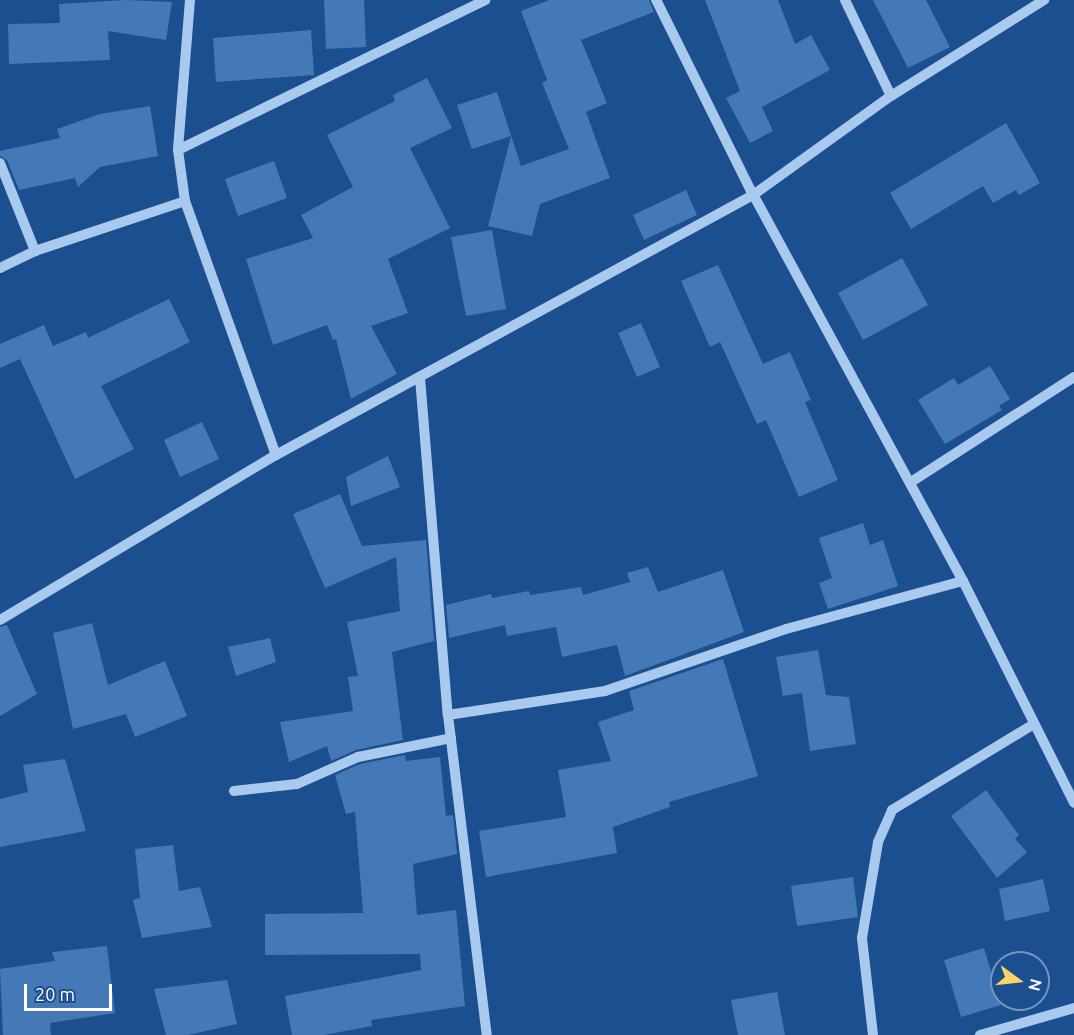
<!DOCTYPE html>
<style>
body{margin:0}
#map{position:relative;width:1074px;height:1035px;overflow:hidden;background:#1b4f8f;font-family:Ubuntu,sans-serif}
div>[style]{position:absolute}
[style*='--x']{left:calc(var(--x)*1px);top:calc(var(--y)*1px);width:calc(var(--w)*1px);rotate:calc(var(--a)*1deg)}
.building>*{inset:0;background:#4478b7}
.minor>*{height:10px;margin:-5px;padding:0 5px;transform-origin:5px;border-radius:5px;background:#a9c9ee}
span{translate:-50% -50%;white-space:nowrap;text-align:center;line-height:1.15;-webkit-text-stroke:6px #1b4f8f;paint-order:stroke}
.north{position:absolute;left:990px;top:951px;width:60px;height:60px;box-sizing:border-box;background:#1b4f8f;border:2px solid #7695bc;border-radius:50%;rotate:105deg;font-size:16px;font-weight:700;line-height:24px;text-align:center;color:#fff}
.north::after{content:'';display:block;margin:auto;width:21px;height:27px;background:#ffd166;clip-path:polygon(50% 0,100% 100%,50% 72%,0 100%)}
.scale{position:absolute;left:24px;top:984px;width:88px;height:27px;box-sizing:border-box;border:3px solid #fff;border-top:0;padding-left:8px;font-size:18px;line-height:21px;white-space:nowrap;color:#fff;-webkit-text-stroke:4px #1b4f8f;paint-order:stroke}
</style>
<div id="map">
<div class="building">
<div style="clip-path:polygon(125px 0,172px 2px,166px 40px,108px 31px,110px 60px,9px 64px,8px 24px,60px 23px,59px 4px)"></div>
<div style="clip-path:polygon(324px 0,364px 0,366px 47px,326px 49px)"></div>
<div style="clip-path:polygon(549px 0,649px 0,654px 12px,581px 40px,607px 103px,586px 112px,610px 178px,540px 204px,532px 236px,488px 226px,511px 136px,472px 149px,457px 105px,497px 92px,521px 166px,569px 149px,542px 83px,547px 80px,521px 11px)"></div>
<div style="clip-path:polygon(705px 0,778px 0,795px 44px,811px 35px,830px 70px,762px 107px,773px 131px,750px 143px,726px 98px,740px 91px)"></div>
<div style="clip-path:polygon(873px 0,926px 0,950px 47px,908px 68px)"></div>
<div style="clip-path:polygon(311px 30px,314px 75px,216px 82px,213px 38px)"></div>
<div style="clip-path:polygon(427px 78px,452px 128px,410px 148px,450px 228px,388px 259px,408px 313px,371px 326px,397px 374px,351px 399px,336px 339px,333px 340px,327px 325px,273px 345px,246px 259px,313px 238px,301px 215px,353px 187px,327px 135px,395px 101px,393px 95px)"></div>
<div style="clip-path:polygon(150px 106px,158px 156px,100px 167px,78px 187px,75px 178px,19px 190px,7px 160px,0 156px,0 151px,60px 138px,57px 129px,100px 114px)"></div>
<div style="clip-path:polygon(1006px 123px,1040px 183px,1019px 195px,1016px 190px,993px 203px,983px 186px,911px 229px,890px 193px)"></div>
<div style="clip-path:polygon(274px 161px,287px 198px,238px 216px,225px 179px)"></div>
<div style="clip-path:polygon(686px 190px,697px 215px,644px 240px,633px 215px)"></div>
<div style="clip-path:polygon(492px 230px,506px 309px,466px 316px,451px 237px)"></div>
<div style="clip-path:polygon(902px 258px,928px 305px,863px 340px,838px 293px)"></div>
<div style="clip-path:polygon(718px 265px,763px 364px,790px 352px,811px 400px,805px 402px,838px 480px,799px 497px,766px 420px,757px 424px,720px 342px,710px 347px,681px 281px)"></div>
<div style="clip-path:polygon(169px 299px,190px 342px,101px 386px,134px 449px,75px 479px,20px 359px,0 368px,0 344px,44px 325px,53px 346px,86px 332px,88px 338px)"></div>
<div style="clip-path:polygon(641px 323px,660px 367px,637px 377px,618px 333px)"></div>
<div style="clip-path:polygon(990px 366px,1010px 399px,999px 406px,1002px 410px,945px 444px,918px 400px,954px 378px,958px 385px)"></div>
<div style="clip-path:polygon(202px 422px,219px 459px,180px 477px,164px 440px)"></div>
<div style="clip-path:polygon(388px 456px,400px 487px,351px 506px,346px 477px)"></div>
<div style="clip-path:polygon(340px 494px,362px 546px,426px 540px,434px 641px,392px 652px,403px 740px,356px 750px,331px 761px,327px 746px,289px 762px,280px 722px,353px 711px,348px 677px,358px 676px,347px 622px,400px 611px,396px 557px,325px 588px,293px 514px)"></div>
<div style="clip-path:polygon(863px 523px,870px 545px,883px 540px,898px 586px,828px 609px,819px 583px,832px 578px,819px 538px)"></div>
<div style="clip-path:polygon(648px 567px,658px 592px,723px 570px,744px 632px,625px 676px,617px 645px,562px 657px,556px 627px,507px 636px,505px 625px,449px 638px,446px 605px,491px 594px,492px 598px,529px 591px,530px 595px,581px 587px,583px 595px,630px 582px,627px 573px)"></div>
<div style="clip-path:polygon(92px 623px,108px 685px,165px 661px,187px 716px,135px 737px,126px 714px,73px 729px,53px 633px)"></div>
<div style="clip-path:polygon(7px 625px,37px 694px,0 716px,0 627px)"></div>
<div style="clip-path:polygon(270px 638px,276px 662px,236px 676px,228px 647px)"></div>
<div style="clip-path:polygon(818px 650px,826px 695px,849px 697px,856px 744px,810px 751px,802px 693px,783px 696px,776px 657px)"></div>
<div style="clip-path:polygon(723px 659px,758px 776px,669px 802px,670px 807px,613px 827px,617px 853px,486px 877px,479px 831px,566px 817px,558px 770px,611px 761px,598px 722px,634px 710px,629px 691px)"></div>
<div style="clip-path:polygon(405px 755px,406px 761px,440px 757px,446px 816px,453px 815px,457px 854px,413px 864px,417px 915px,456px 910px,465px 1006px,371px 1020px,372px 1026px,324px 1035px,292px 1035px,285px 996px,421px 970px,420px 954px,265px 955px,265px 914px,363px 913px,355px 812px,346px 814px,335px 775px,360px 764px)"></div>
<div style="clip-path:polygon(65px 759px,86px 831px,0 847px,0 799px,28px 792px,23px 765px)"></div>
<div style="clip-path:polygon(986px 790px,1019px 835px,1015px 839px,1027px 852px,997px 878px,951px 816px)"></div>
<div style="clip-path:polygon(173px 845px,179px 891px,200px 887px,212px 927px,142px 938px,133px 900px,140px 898px,135px 849px)"></div>
<div style="clip-path:polygon(853px 877px,858px 917px,797px 926px,791px 886px)"></div>
<div style="clip-path:polygon(1043px 879px,1050px 911px,1005px 921px,999px 889px)"></div>
<div style="clip-path:polygon(107px 946px,115px 1013px,50px 1023px,51px 1035px,3px 1035px,0 969px,55px 961px,52px 952px)"></div>
<div style="clip-path:polygon(984px 948px,1001px 1005px,961px 1017px,944px 960px)"></div>
<div style="clip-path:polygon(227px 980px,237px 1024px,188px 1035px,166px 1035px,154px 989px)"></div>
<div style="clip-path:polygon(777px 992px,785px 1035px,738px 1035px,731px 1000px)"></div>
</div>
<div class="minor">
<div style="--x:190;--y:0;--w:150;--a:94.6"></div>
<div style="--x:178;--y:150;--w:51;--a:82.2"></div>
<div style="--x:185;--y:201;--w:270;--a:70.3"></div>
<div style="--x:845;--y:0;--w:106;--a:64.4"></div>
<div style="--x:178;--y:150;--w:342;--a:-26"></div>
<div style="--x:0;--y:163;--w:95;--a:68.3"></div>
<div style="--x:0;--y:268;--w:39;--a:-26"></div>
<div style="--x:35;--y:251;--w:158;--a:-18.4"></div>
<div style="--x:420;--y:378;--w:338;--a:85.3"></div>
<div style="--x:448;--y:715;--w:322;--a:83.1"></div>
<div style="--x:911;--y:482;--w:194;--a:-32.8"></div>
<div style="--x:963;--y:581;--w:248;--a:63.4"></div>
<div style="--x:0;--y:620;--w:322;--a:-30.9"></div>
<div style="--x:276;--y:455;--w:543;--a:-28.59"></div>
<div style="--x:753;--y:195;--w:170;--a:-35.7"></div>
<div style="--x:891;--y:96;--w:181;--a:-32.1"></div>
<div style="--x:448;--y:715;--w:159;--a:-8.7"></div>
<div style="--x:605;--y:691;--w:191;--a:-18.9"></div>
<div style="--x:786;--y:629;--w:183;--a:-15.2"></div>
<div style="--x:963;--y:581;--w:439;--a:-118.5"></div>
<div style="--x:753;--y:195;--w:218;--a:-116.4"></div>
<div style="--x:234;--y:791;--w:63;--a:-6.3"></div>
<div style="--x:297;--y:784;--w:67;--a:-23.9"></div>
<div style="--x:358;--y:757;--w:95;--a:-11.5"></div>
<div style="--x:873;--y:1035;--w:98;--a:-96.5"></div>
<div style="--x:862;--y:938;--w:97;--a:-80.5"></div>
<div style="--x:878;--y:842;--w:35;--a:-66"></div>
<div style="--x:892;--y:810;--w:166;--a:-31.2"></div>
<div style="--x:980;--y:1035;--w:98;--a:-16"></div>
</div>
<div class="north">N</div>
<div class="scale">20 m</div>
</div>
